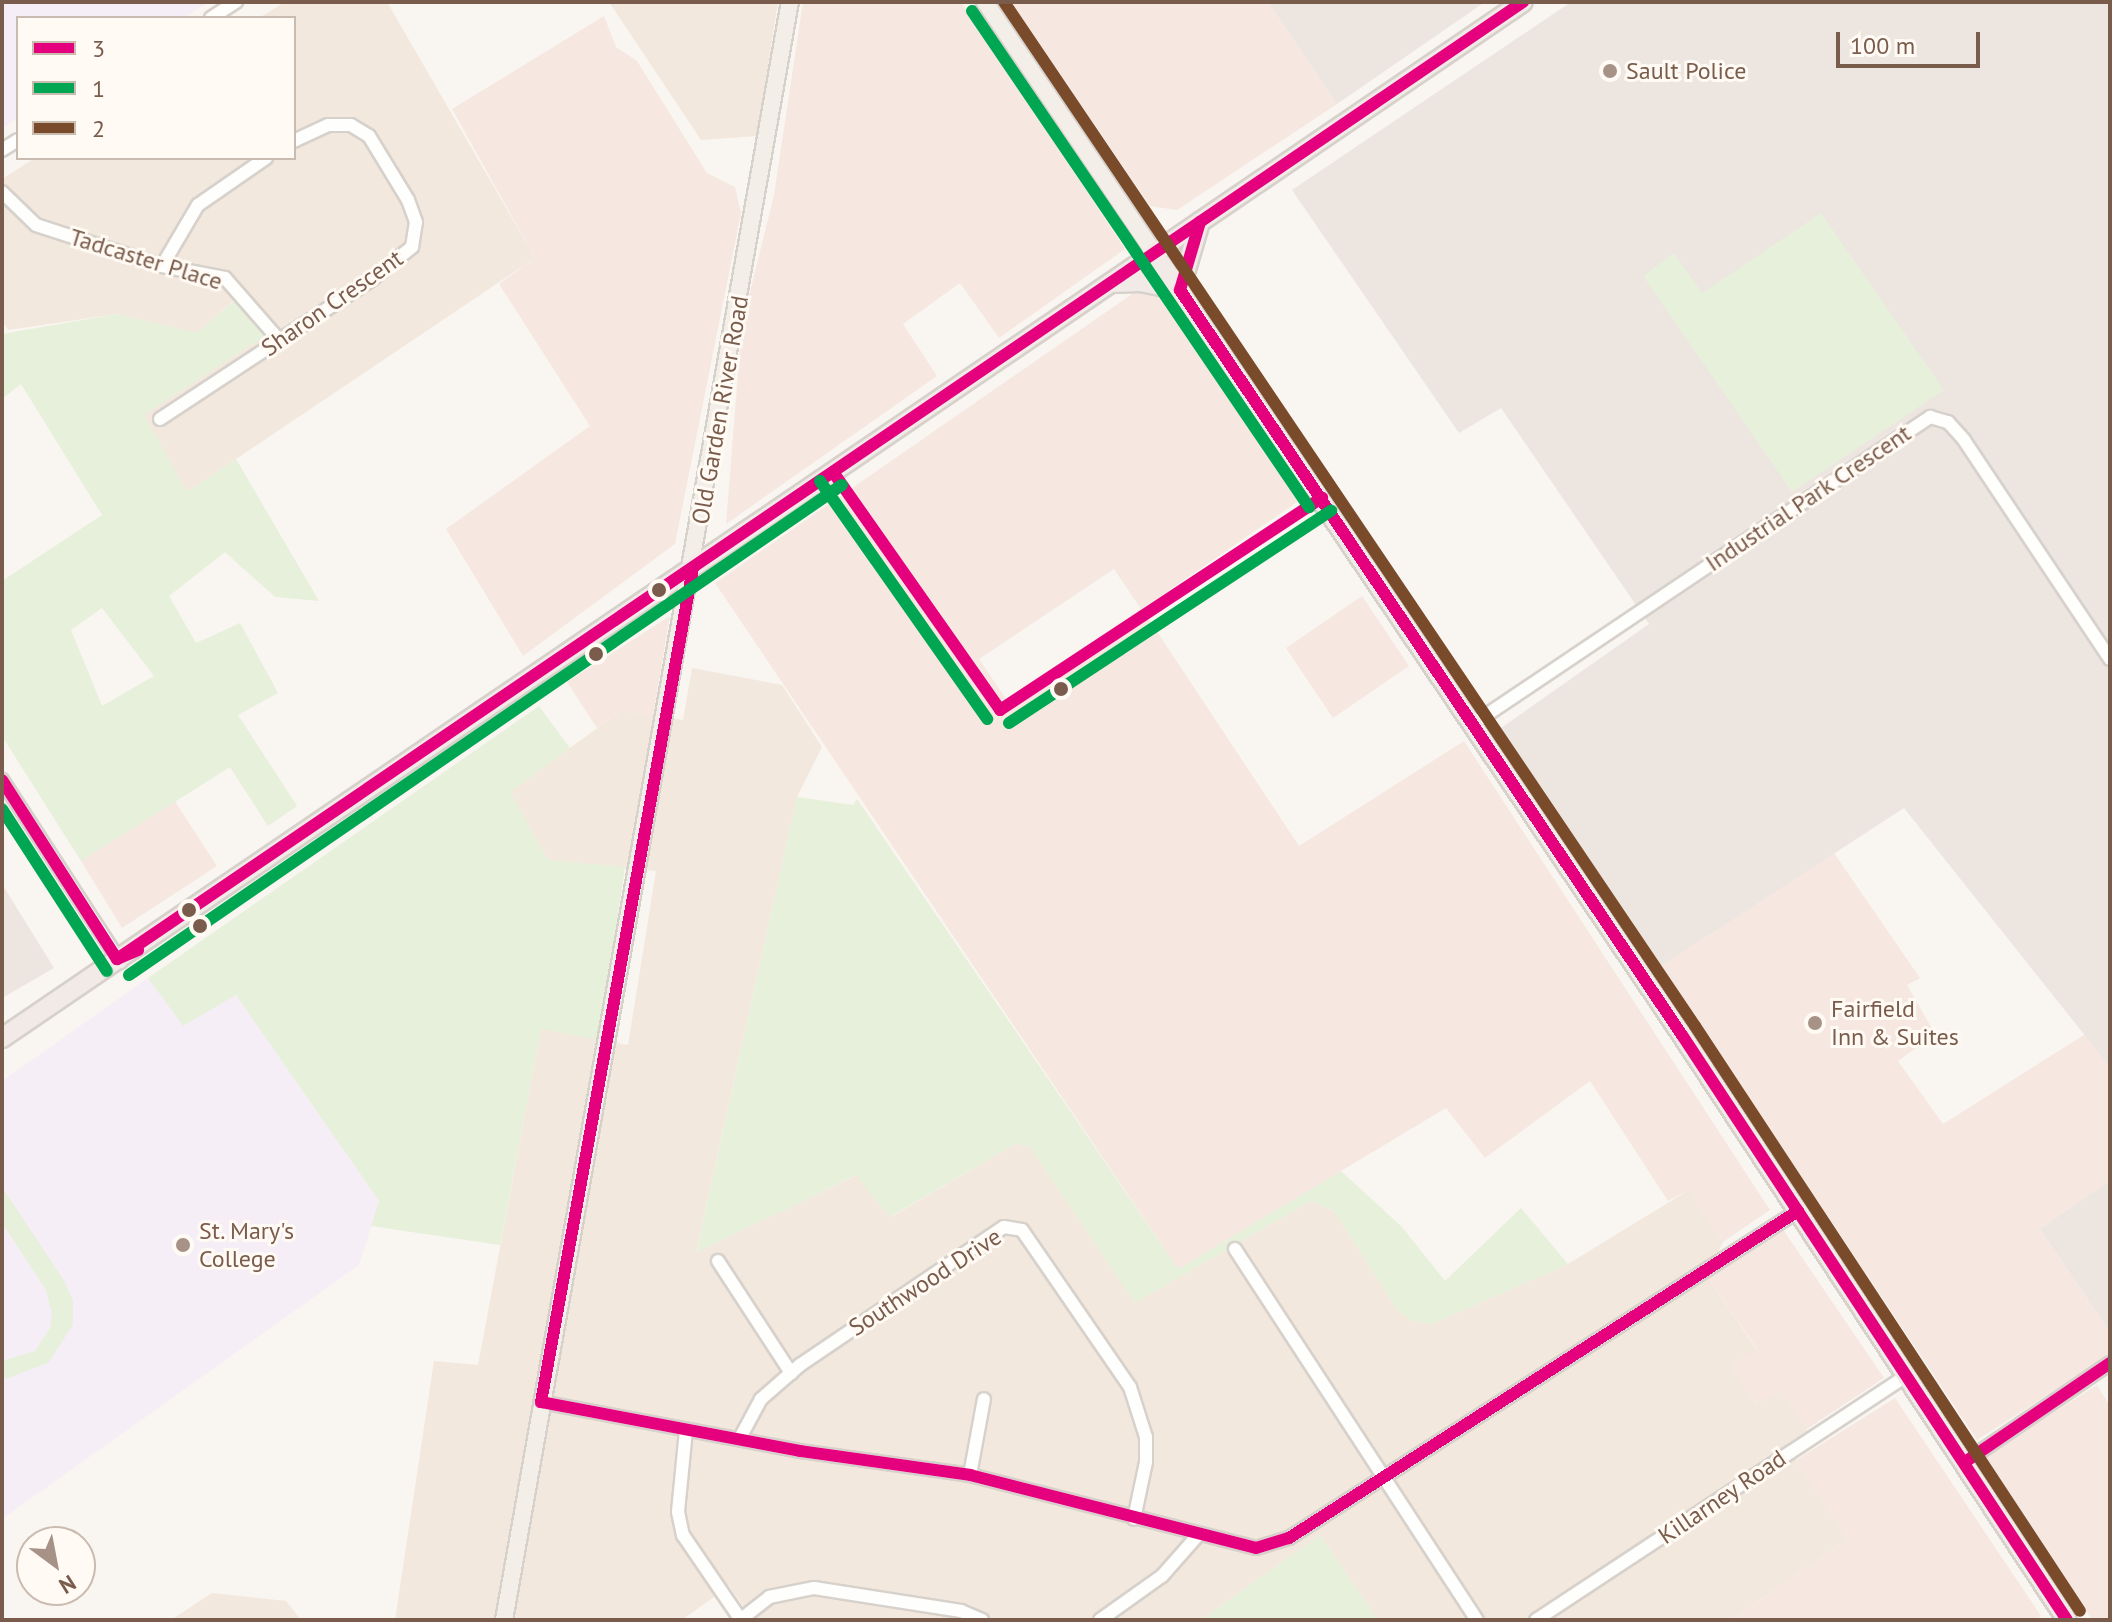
<!DOCTYPE html>
<style>
body{margin:0}
#map{position:relative;width:2112px;height:1622px;overflow:hidden;background:#f9f5f0;font-family:"PT Sans",sans-serif}
div>[style]{position:absolute}
[style*='--x']{left:calc(var(--x)*1px);top:calc(var(--y)*1px);width:calc(var(--w)*1px);rotate:calc(var(--a)*1deg)}
.residential>*{inset:0;background:#f2e8de}
.commercial>*{inset:0;background:#f6e8e1}
.industrial>*{inset:0;background:#ede5e0}
.education>*{inset:0;background:#f6eef6}
.green>*{inset:0;background:#e7f0db}
.roads{filter:drop-shadow(2px 0 #d7d1cb) drop-shadow(-2px 0 #d7d1cb) drop-shadow(0 2px #d7d1cb) drop-shadow(0 -2px #d7d1cb)}
.minor>*{height:12px;margin:-6px;padding:0 6px;transform-origin:6px;border-radius:6px;background:#fefefd}
.major>*{height:16px;margin:-8px;padding:0 8px;transform-origin:8px;border-radius:8px;background:#f3eee8}
.highway>*{height:18px;margin:-9px;padding:0 9px;transform-origin:9px;border-radius:9px;background:#f2eae7}
.bus-1>*{height:12px;margin:-6px;padding:0 6px;transform-origin:6px;border-radius:6px;background:#e5007d}
.bus-2>*{height:12px;margin:-6px;padding:0 6px;transform-origin:6px;border-radius:6px;background:#00a651}
.bus-3>*{height:12px;margin:-6px;padding:0 6px;transform-origin:6px;border-radius:6px;background:#7a4b2a}
.dots>*{width:22px;height:22px;translate:-50% -50%;box-sizing:border-box;border:4px solid #fffaf3;border-radius:50%}
span{translate:-50% -50%;white-space:nowrap;text-align:center;line-height:1.15;-webkit-text-stroke:6px #fffaf3;paint-order:stroke}
.poi-label{font-size:24px;color:#7a5c4d}
.left{translate:0 -50%;text-align:left}
.street-label{font-size:24px;color:#7a5c4d}
.frame{position:absolute;inset:0;border:4px solid #7a5c4d;pointer-events:none}
.legend{position:absolute;left:16px;top:16px;width:280px;height:144px;box-sizing:border-box;background:#fffaf3;border:2px solid #cabbb1;margin:0;padding:10px 14px;list-style:none;font-size:24px;color:#7a5c4d}
.legend li{display:flex;align-items:center;gap:16px;height:40px}
.legend b{width:40px;border:2px solid #cabbb1}
.north{position:absolute;left:16px;top:1526px;width:80px;height:80px;box-sizing:border-box;background:#fffaf3;border:2px solid #cabbb1;border-radius:50%;rotate:148deg;font-size:22px;font-weight:700;line-height:32px;text-align:center;color:#7a5c4d}
.north::after{content:'';display:block;margin:auto;width:28px;height:36px;background:#a69286;clip-path:polygon(50% 0,100% 100%,50% 72%,0 100%)}
.scale{position:absolute;left:1836px;top:32px;width:144px;height:36px;box-sizing:border-box;border:4px solid #7a5c4d;border-top:0;padding-left:10px;font-size:24px;line-height:28px;white-space:nowrap;color:#7a5c4d;-webkit-text-stroke:6px #fffaf3;paint-order:stroke}
</style>
<div id="map">
<div class="residential">
<div style="clip-path:polygon(285px 2px,387px 2px,535px 258px,187px 492px,143px 415px,267px 334px,236px 298px,197px 334px,117px 314px,8px 330px,2px 321px,2px 179px,35px 158px,294px 158px,294px 18px,259px 18px)"></div>
<div style="clip-path:polygon(609px 2px,778px 2px,757px 136px,701px 140px)"></div>
<div style="clip-path:polygon(692px 668px,782px 685px,822px 747px,797px 797px,696px 1252px,857px 1175px,891px 1217px,1017px 1143px,1030px 1147px,1135px 1302px,1311px 1201px,1334px 1211px,1399px 1312px,1432px 1324px,1568px 1264px,1689px 1190px,1723px 1242px,1707px 1276px,1757px 1350px,1731px 1366px,1756px 1405px,1782px 1390px,1807px 1429px,1796px 1460px,1848px 1539px,1731px 1620px,1378px 1620px,1320px 1535px,1201px 1620px,753px 1620px,729px 1586px,682px 1620px,395px 1620px,434px 1361px,478px 1365px,541px 1028px,628px 1045px,656px 871px,548px 860px,509px 792px,621px 711px,683px 720px)"></div>
<div style="clip-path:polygon(212px 1593px,286px 1601px,301px 1620px,171px 1620px)"></div>
</div>
<div class="commercial">
<div style="clip-path:polygon(803px 2px,961px 2px,1125px 249px,999px 338px,960px 283px,903px 324px,937px 376px,726px 524px,742px 324px,774px 195px)"></div>
<div style="clip-path:polygon(1011px 2px,1268px 2px,1337px 104px,1177px 210px,1150px 206px)"></div>
<div style="clip-path:polygon(604px 16px,616px 47px,637px 61px,707px 173px,735px 187px,741px 213px,675px 544px,523px 656px,446px 529px,590px 426px,499px 284px,535px 258px,452px 109px)"></div>
<div style="clip-path:polygon(evenodd,1135px 292px,1157px 295px,1300px 500px,1142px 609px,1299px 846px,1464px 741px,1770px 1210px,1723px 1242px,1689px 1190px,1668px 1201px,1590px 1081px,1485px 1158px,1446px 1108px,1178px 1269px,715px 583px,1135px 292px,1114px 569px,1141px 609px,1006px 699px,979px 659px,1114px 569px)"></div>
<div style="clip-path:polygon(1362px 596px,1409px 666px,1333px 718px,1286px 648px)"></div>
<div style="clip-path:polygon(670px 616px,653px 716px,621px 711px,597px 728px,567px 682px)"></div>
<div style="clip-path:polygon(174px 800px,217px 866px,122px 928px,81px 861px)"></div>
<div style="clip-path:polygon(1834px 853px,1920px 978px,1907px 985px,1935px 1034px,1898px 1061px,1943px 1124px,2087px 1033px,2110px 1067px,2110px 1180px,2040px 1229px,2110px 1332px,2110px 1354px,1977px 1440px,1661px 966px)"></div>
<div style="clip-path:polygon(1782px 1228px,1884px 1378px,1807px 1429px,1782px 1391px,1756px 1405px,1730px 1366px,1757px 1349px,1707px 1276px)"></div>
<div style="clip-path:polygon(2097px 1385px,2110px 1406px,2110px 1620px,2092px 1620px,1985px 1456px)"></div>
<div style="clip-path:polygon(1895px 1398px,2041px 1616px,2035px 1620px,1731px 1620px,1848px 1539px,1796px 1460px)"></div>
</div>
<div class="industrial">
<div style="clip-path:polygon(1268px 2px,1485px 2px,1337px 104px)"></div>
<div style="clip-path:polygon(1571px 2px,2110px 2px,2110px 1067px,1904px 808px,1661px 966px,1501px 728px,1649px 624px,1501px 408px,1459px 433px,1292px 190px)"></div>
<div style="clip-path:polygon(2px 884px,54px 968px,2px 998px)"></div>
<div style="clip-path:polygon(2110px 1180px,2110px 1332px,2040px 1229px)"></div>
</div>
<div class="education">
<div style="clip-path:polygon(2px 2px,209px 2px,183px 18px,18px 18px,18px 118px,2px 128px)"></div>
<div style="clip-path:polygon(148px 978px,183px 1025px,236px 995px,379px 1201px,359px 1265px,2px 1519px,2px 1081px)"></div>
</div>
<div class="green">
<div style="clip-path:polygon(1821px 213px,1944px 390px,1792px 492px,1643px 276px,1674px 253px,1702px 293px)"></div>
<div style="clip-path:polygon(evenodd,237px 298px,268px 334px,144px 415px,187px 492px,236px 459px,319px 601px,275px 597px,225px 552px,169px 596px,196px 643px,240px 623px,278px 693px,238px 715px,297px 806px,268px 826px,230px 767px,81px 861px,2px 736px,2px 581px,102px 515px,21px 384px,2px 399px,2px 334px,117px 314px,197px 333px,237px 298px,102px 608px,154px 676px,102px 706px,71px 630px,102px 608px)"></div>
<div style="clip-path:polygon(539px 706px,570px 748px,510px 792px,548px 860px,625px 867px,600px 1040px,541px 1029px,500px 1245px,371px 1226px,379px 1201px,236px 995px,183px 1026px,148px 978px)"></div>
<div style="clip-path:polygon(797px 797px,853px 805px,857px 799px,1178px 1269px,1341px 1171px,1402px 1227px,1445px 1281px,1521px 1208px,1568px 1264px,1432px 1324px,1412px 1321px,1399px 1312px,1334px 1211px,1311px 1201px,1135px 1303px,1030px 1147px,1017px 1143px,890px 1217px,856px 1175px,696px 1253px)"></div>
<div style="clip-path:polygon(2px 1187px,63px 1279px,73px 1300px,73px 1325px,48px 1363px,5px 1379px,2px 1361px,35px 1351px,50px 1328px,52px 1314px,46px 1290px,2px 1223px)"></div>
<div style="clip-path:polygon(1320px 1535px,1378px 1620px,1201px 1620px)"></div>
</div>
<div class="roads">
<div class="minor">
<div style="--x:211;--y:18;--w:30;--a:-33"></div>
<div style="--x:2;--y:150;--w:19;--a:-32"></div>
<div style="--x:2;--y:192;--w:47;--a:44.1"></div>
<div style="--x:36;--y:225;--w:133;--a:18"></div>
<div style="--x:162;--y:266;--w:64;--a:10.8"></div>
<div style="--x:225;--y:278;--w:84;--a:48.9"></div>
<div style="--x:162;--y:266;--w:71;--a:-59.5"></div>
<div style="--x:198;--y:205;--w:83;--a:-34.7"></div>
<div style="--x:160;--y:419;--w:253;--a:-33.4"></div>
<div style="--x:371;--y:280;--w:53;--a:-38.8"></div>
<div style="--x:412;--y:247;--w:25;--a:-81"></div>
<div style="--x:416;--y:222;--w:23;--a:-110"></div>
<div style="--x:408;--y:200;--w:75;--a:-121.4"></div>
<div style="--x:369;--y:136;--w:21;--a:-149"></div>
<div style="--x:351;--y:125;--w:23;--a:180"></div>
<div style="--x:328;--y:125;--w:38;--a:155"></div>
<div style="--x:1473;--y:724;--w:551;--a:-33.89"></div>
<div style="--x:1930;--y:417;--w:19;--a:16"></div>
<div style="--x:1948;--y:422;--w:24;--a:48"></div>
<div style="--x:1964;--y:440;--w:263;--a:56.3"></div>
<div style="--x:2;--y:780;--w:217;--a:57"></div>
<div style="--x:1235;--y:1249;--w:443;--a:56.9"></div>
<div style="--x:718;--y:1261;--w:134;--a:56.9"></div>
<div style="--x:541;--y:1402;--w:264;--a:10.7"></div>
<div style="--x:800;--y:1451;--w:172;--a:8"></div>
<div style="--x:970;--y:1475;--w:295;--a:14.3"></div>
<div style="--x:1256;--y:1548;--w:34;--a:-17"></div>
<div style="--x:1289;--y:1538;--w:605;--a:-32.72"></div>
<div style="--x:686;--y:1430;--w:82;--a:95.6"></div>
<div style="--x:678;--y:1512;--w:24;--a:78"></div>
<div style="--x:683;--y:1535;--w:103;--a:55.7"></div>
<div style="--x:740;--y:1438;--w:44;--a:-61.7"></div>
<div style="--x:761;--y:1399;--w:52;--a:-41.1"></div>
<div style="--x:800;--y:1365;--w:246;--a:-34.1"></div>
<div style="--x:1004;--y:1227;--w:18;--a:9"></div>
<div style="--x:1022;--y:1230;--w:191;--a:55.5"></div>
<div style="--x:1130;--y:1387;--w:52;--a:72.3"></div>
<div style="--x:1146;--y:1437;--w:25;--a:90"></div>
<div style="--x:1146;--y:1462;--w:58;--a:101.9"></div>
<div style="--x:1965;--y:1462;--w:176;--a:-34.3"></div>
<div style="--x:970;--y:1475;--w:77;--a:-79.6"></div>
<div style="--x:740;--y:1620;--w:37;--a:-38"></div>
<div style="--x:769;--y:1597;--w:46;--a:-11.3"></div>
<div style="--x:814;--y:1588;--w:149;--a:8.9"></div>
<div style="--x:961;--y:1611;--w:23;--a:23"></div>
<div style="--x:1100;--y:1620;--w:76;--a:-35.4"></div>
<div style="--x:1162;--y:1576;--w:55;--a:-48.7"></div>
<div style="--x:1536;--y:1620;--w:445;--a:-33.4"></div>
</div>
<div class="major">
<div style="--x:985;--y:2;--w:303;--a:56"></div>
<div style="--x:504;--y:1620;--w:1643;--a:-79.98"></div>
</div>
<div class="highway">
<div style="--x:1154;--y:253;--w:944;--a:55.97"></div>
<div style="--x:1682;--y:1035;--w:700;--a:56.65"></div>
<div style="--x:1112;--y:283;--w:28;--a:-2"></div>
<div style="--x:1140;--y:282;--w:41;--a:11.3"></div>
<div style="--x:1180;--y:290;--w:71;--a:-73.6"></div>
<div style="--x:2;--y:1038;--w:1840;--a:-34.26"></div>
</div>
</div>
<div class="bus-1">
<div style="--x:1200;--y:222;--w:71;--a:106.4"></div>
<div style="--x:1180;--y:290;--w:898;--a:56.03"></div>
<div style="--x:1682;--y:1035;--w:700;--a:56.65"></div>
<div style="--x:833;--y:472;--w:291;--a:54.9"></div>
<div style="--x:693;--y:568;--w:848;--a:100.33"></div>
<div style="--x:541;--y:1402;--w:264;--a:10.7"></div>
<div style="--x:800;--y:1451;--w:172;--a:8"></div>
<div style="--x:970;--y:1475;--w:295;--a:14.3"></div>
<div style="--x:1256;--y:1548;--w:34;--a:-17"></div>
<div style="--x:1289;--y:1538;--w:605;--a:-32.72"></div>
<div style="--x:1000;--y:710;--w:386;--a:-33.4"></div>
<div style="--x:2;--y:780;--w:213;--a:57.3"></div>
<div style="--x:117;--y:959;--w:23;--a:-23"></div>
<div style="--x:117;--y:959;--w:1701;--a:-34.24"></div>
<div style="--x:1965;--y:1462;--w:176;--a:-34.3"></div>
</div>
<div class="bus-2">
<div style="--x:972;--y:11;--w:600;--a:55.81"></div>
<div style="--x:820;--y:481;--w:291;--a:54.9"></div>
<div style="--x:1009;--y:723;--w:386;--a:-33.4"></div>
<div style="--x:2;--y:809;--w:193;--a:57.1"></div>
<div style="--x:129;--y:975;--w:865;--a:-34.5"></div>
</div>
<div class="bus-3">
<div style="--x:1004;--y:2;--w:1235;--a:55.99"></div>
<div style="--x:1695;--y:1026;--w:700;--a:56.65"></div>
</div>
<div class="dots">
<div style="left:1610px;top:71px;background:#a69286"></div>
<div style="left:659px;top:590px;background:#7a5c4d"></div>
<div style="left:596px;top:654px;background:#7a5c4d"></div>
<div style="left:1061px;top:689px;background:#7a5c4d"></div>
<div style="left:189px;top:910px;background:#7a5c4d"></div>
<div style="left:200px;top:926px;background:#7a5c4d"></div>
<div style="left:1815px;top:1023px;background:#a69286"></div>
<div style="left:183px;top:1245px;background:#a69286"></div>
</div>
<div class="poi-label">
<span class="left" style="left:1626px;top:71px">Sault Police</span>
<span class="left" style="left:1831px;top:1023px">Fairfield<br>Inn &amp; Suites</span>
<span class="left" style="left:199px;top:1245px">St. Mary's<br>College</span>
</div>
<div class="street-label">
<span style="left:146px;top:259px;rotate:17deg">Tadcaster Place</span>
<span style="left:332px;top:303px;rotate:-35deg">Sharon Crescent</span>
<span style="left:720px;top:410px;rotate:-80deg">Old Garden River Road</span>
<span style="left:1808px;top:498px;rotate:-34deg">Industrial Park Crescent</span>
<span style="left:925px;top:1282px;rotate:-33deg">Southwood Drive</span>
<span style="left:1722px;top:1497px;rotate:-34deg">Killarney Road</span>
</div>
<div class="frame"></div>
<ul class="legend">
<li><b style="height:10px;background:#e5007d"></b>3</li>
<li><b style="height:10px;background:#00a651"></b>1</li>
<li><b style="height:10px;background:#7a4b2a"></b>2</li>
</ul>
<div class="north">N</div>
<div class="scale">100 m</div>
</div>
